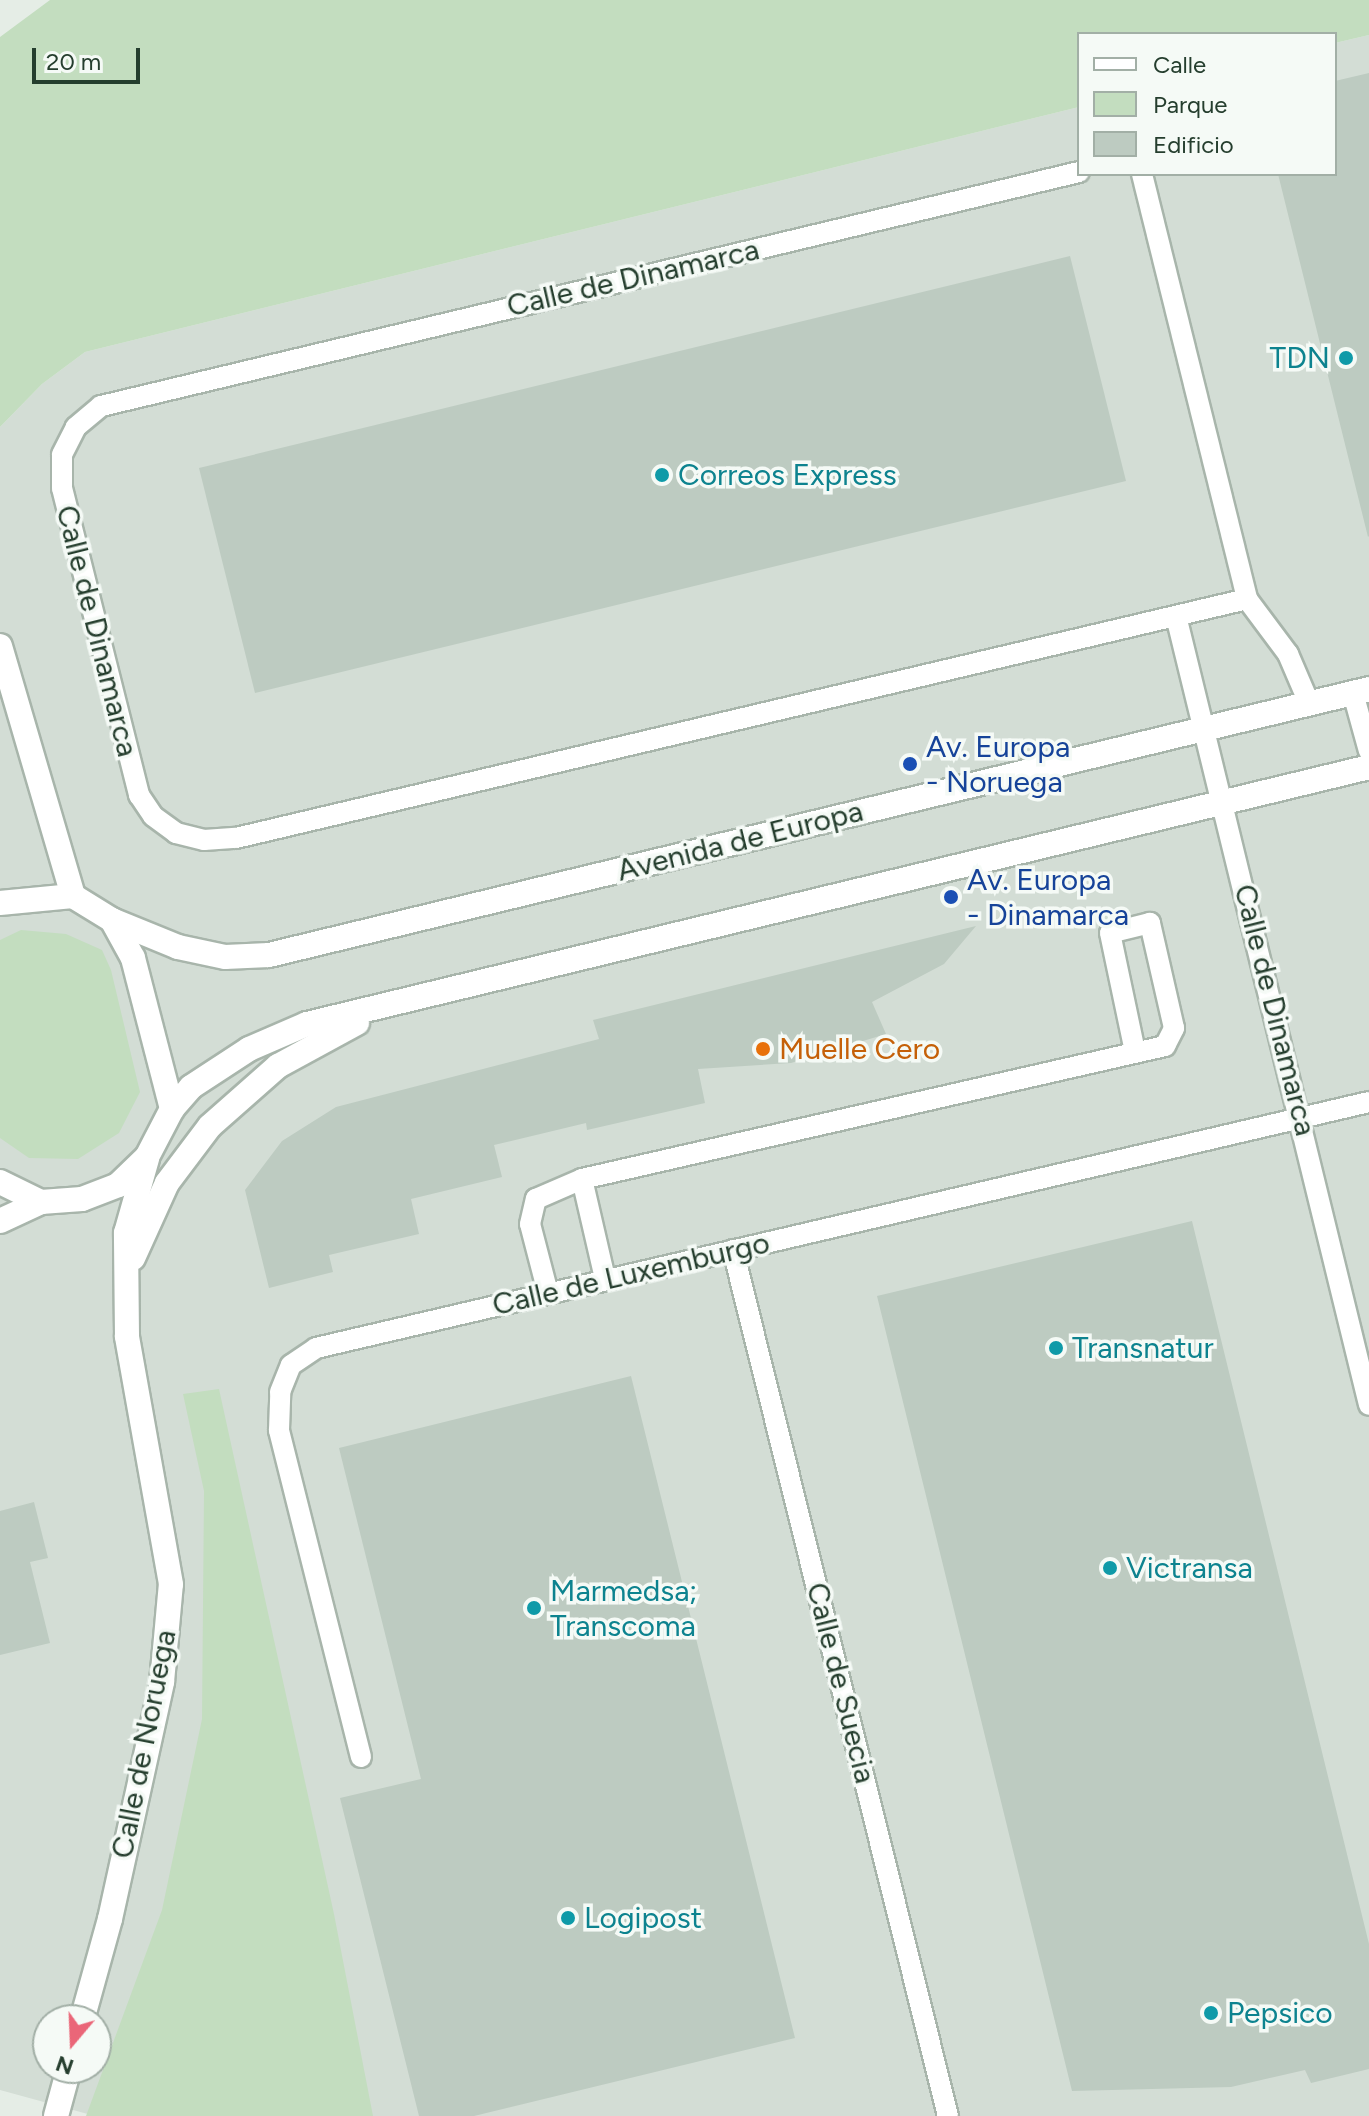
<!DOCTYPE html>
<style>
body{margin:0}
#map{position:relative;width:1369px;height:2116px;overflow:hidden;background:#e5ede6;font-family:Figtree,sans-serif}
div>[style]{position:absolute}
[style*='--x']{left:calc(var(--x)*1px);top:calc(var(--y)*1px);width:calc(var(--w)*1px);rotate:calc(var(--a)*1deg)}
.built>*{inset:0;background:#d3ddd5}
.green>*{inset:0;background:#c3ddbf}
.building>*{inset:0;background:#bdcbc1}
.roads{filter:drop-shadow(2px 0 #a8b5ab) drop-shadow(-2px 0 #a8b5ab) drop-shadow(0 2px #a8b5ab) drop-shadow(0 -2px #a8b5ab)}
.service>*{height:20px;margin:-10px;padding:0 10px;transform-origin:10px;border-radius:10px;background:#fff}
.minor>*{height:24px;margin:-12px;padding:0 12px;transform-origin:12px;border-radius:12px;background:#fff}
.dots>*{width:22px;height:22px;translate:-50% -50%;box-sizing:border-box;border:4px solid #f5faf6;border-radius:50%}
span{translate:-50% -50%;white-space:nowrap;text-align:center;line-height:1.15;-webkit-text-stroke:7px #f5faf6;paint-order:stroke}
.street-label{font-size:30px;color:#253e2e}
.culture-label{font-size:30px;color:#0d838f}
.right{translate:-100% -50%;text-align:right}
.left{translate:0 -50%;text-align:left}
.transit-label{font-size:30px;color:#164399}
.food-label{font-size:30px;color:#c56008}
.legend{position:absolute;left:1077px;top:32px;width:260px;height:144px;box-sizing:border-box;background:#f5faf6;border:2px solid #a2afa6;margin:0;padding:10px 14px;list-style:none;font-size:24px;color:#253e2e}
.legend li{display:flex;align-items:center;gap:16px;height:40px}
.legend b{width:40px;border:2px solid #a2afa6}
.north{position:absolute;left:32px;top:2004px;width:80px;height:80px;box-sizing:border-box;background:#f5faf6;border:2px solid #a2afa6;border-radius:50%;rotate:199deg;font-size:22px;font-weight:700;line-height:32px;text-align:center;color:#253e2e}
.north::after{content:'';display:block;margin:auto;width:28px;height:36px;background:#ea6678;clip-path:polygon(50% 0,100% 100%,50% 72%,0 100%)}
.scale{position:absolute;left:32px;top:48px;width:108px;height:36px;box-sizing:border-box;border:4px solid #253e2e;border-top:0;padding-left:10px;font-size:24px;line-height:28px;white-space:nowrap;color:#253e2e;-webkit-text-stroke:6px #f5faf6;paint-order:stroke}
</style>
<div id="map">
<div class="built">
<div style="clip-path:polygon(evenodd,1369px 35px,1369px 2116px,95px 2116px,0 2090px,0 427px,42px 384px,85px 352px,1079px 107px,1079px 174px,1335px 174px,1335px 43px,1369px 35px,48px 2020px,96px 2020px,96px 2068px,48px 2068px,48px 2020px)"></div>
</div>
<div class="green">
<div style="clip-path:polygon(50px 0,1369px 0,1369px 35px,1335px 43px,1335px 34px,1079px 34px,1079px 107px,85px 352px,42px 384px,0 427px,0 37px)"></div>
<div style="clip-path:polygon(21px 930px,66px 934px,102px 950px,111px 970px,140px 1092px,119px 1133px,78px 1159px,29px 1158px,0 1138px,0 940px)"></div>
<div style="clip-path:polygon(219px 1389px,334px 1914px,373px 2116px,86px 2116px,162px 1910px,202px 1719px,204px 1491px,183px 1394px)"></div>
</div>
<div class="building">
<div style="clip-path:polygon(1369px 73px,1369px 536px,1368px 537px,1278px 174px,1335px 174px,1335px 81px)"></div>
<div style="clip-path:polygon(1070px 256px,1126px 481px,255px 693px,199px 468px)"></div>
<div style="clip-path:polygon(976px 926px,944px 964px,872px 1002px,886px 1034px,791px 1063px,698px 1069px,705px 1103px,587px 1130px,586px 1123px,494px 1145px,502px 1177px,411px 1199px,419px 1234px,329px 1255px,333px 1272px,269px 1288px,245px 1190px,282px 1141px,336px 1107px,599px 1039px,593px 1020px)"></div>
<div style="clip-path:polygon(1192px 1221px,1369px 1944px,1369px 2069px,1311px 2083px,1305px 2070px,1231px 2087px,1072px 2091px,877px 1296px)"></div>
<div style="clip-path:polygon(631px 1376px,795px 2038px,474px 2116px,419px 2116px,340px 1798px,421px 1779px,339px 1448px)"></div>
<div style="clip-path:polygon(34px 1502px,48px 1558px,30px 1562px,50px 1643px,0 1655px,0 1511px)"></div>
</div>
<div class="roads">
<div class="service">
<div style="--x:1079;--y:172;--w:1006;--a:166.54"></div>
<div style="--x:101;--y:406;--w:33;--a:140"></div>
<div style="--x:76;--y:427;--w:31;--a:117"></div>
<div style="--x:62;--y:455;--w:33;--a:90"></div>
<div style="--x:62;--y:488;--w:317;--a:75.9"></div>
<div style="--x:139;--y:795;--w:25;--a:56"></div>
<div style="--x:153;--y:816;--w:29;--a:36"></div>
<div style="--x:176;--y:833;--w:29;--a:14"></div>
<div style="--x:204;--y:840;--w:32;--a:-4"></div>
<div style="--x:236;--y:838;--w:1039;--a:-13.3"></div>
<div style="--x:1142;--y:174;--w:438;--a:76.1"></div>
<div style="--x:1247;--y:599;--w:69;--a:53.3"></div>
<div style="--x:1288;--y:654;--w:53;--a:66.8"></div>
<div style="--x:1176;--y:616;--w:812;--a:76.25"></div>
<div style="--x:1353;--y:693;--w:60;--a:74.6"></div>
<div style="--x:582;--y:1179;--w:598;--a:-12.85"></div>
<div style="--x:1165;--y:1046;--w:20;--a:-63"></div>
<div style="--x:1174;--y:1028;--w:108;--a:-102.9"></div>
<div style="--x:1150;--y:923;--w:41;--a:166"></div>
<div style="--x:1110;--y:933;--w:122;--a:78.1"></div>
<div style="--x:733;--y:1250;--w:892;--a:76.06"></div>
<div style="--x:548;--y:1293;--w:71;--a:-104.6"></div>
<div style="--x:530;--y:1224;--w:26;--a:-77"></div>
<div style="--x:536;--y:1199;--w:50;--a:-23.5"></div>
<div style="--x:582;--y:1179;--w:103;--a:77"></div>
<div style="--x:361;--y:1757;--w:337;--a:-104.1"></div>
<div style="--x:279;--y:1430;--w:38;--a:-88"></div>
<div style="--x:280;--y:1392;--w:29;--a:-68"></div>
<div style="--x:291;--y:1365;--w:30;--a:-34"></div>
<div style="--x:316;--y:1348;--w:1081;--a:-13.15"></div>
</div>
<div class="minor">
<div style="--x:0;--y:646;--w:260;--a:73.7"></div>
<div style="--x:0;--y:903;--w:73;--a:-5.5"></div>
<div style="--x:73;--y:896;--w:46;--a:31.6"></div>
<div style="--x:112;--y:920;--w:71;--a:22.2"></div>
<div style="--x:178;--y:947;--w:48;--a:12"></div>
<div style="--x:225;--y:957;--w:44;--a:-2.6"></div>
<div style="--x:269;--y:955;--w:1132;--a:-13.59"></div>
<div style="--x:112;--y:920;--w:43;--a:61.1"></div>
<div style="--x:133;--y:958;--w:156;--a:75.5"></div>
<div style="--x:0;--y:1182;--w:46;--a:26"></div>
<div style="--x:0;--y:1221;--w:45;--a:-24.9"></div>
<div style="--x:41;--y:1202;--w:41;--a:-4.2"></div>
<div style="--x:82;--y:1199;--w:39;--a:-21"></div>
<div style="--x:118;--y:1185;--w:40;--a:-44"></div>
<div style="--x:147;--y:1157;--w:54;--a:-62.5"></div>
<div style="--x:172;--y:1109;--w:29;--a:-49"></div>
<div style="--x:191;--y:1087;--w:69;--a:-33.2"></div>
<div style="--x:249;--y:1049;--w:63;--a:-23.3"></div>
<div style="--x:307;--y:1024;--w:1093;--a:-13.6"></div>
<div style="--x:133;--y:1258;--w:82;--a:-65.6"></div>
<div style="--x:167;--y:1183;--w:71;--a:-53"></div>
<div style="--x:210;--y:1126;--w:91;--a:-41.4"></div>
<div style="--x:278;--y:1066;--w:90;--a:-28.6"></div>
<div style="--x:82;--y:2020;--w:105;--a:-74.5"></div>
<div style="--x:110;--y:1919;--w:243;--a:-77.6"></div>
<div style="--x:162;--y:1682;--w:98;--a:-84.8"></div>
<div style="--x:171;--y:1584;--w:252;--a:-100.1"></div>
<div style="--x:127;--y:1336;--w:103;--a:-90.6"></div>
<div style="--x:126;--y:1233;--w:77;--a:-74.2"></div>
<div style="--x:56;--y:2116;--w:50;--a:-74.8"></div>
</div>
</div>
<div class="dots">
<div style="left:1346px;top:358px;background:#0f9aa8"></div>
<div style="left:662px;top:475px;background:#0f9aa8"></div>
<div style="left:910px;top:764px;background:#1a4fb4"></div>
<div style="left:951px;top:897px;background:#1a4fb4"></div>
<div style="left:763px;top:1049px;background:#e8710a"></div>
<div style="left:1056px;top:1348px;background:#0f9aa8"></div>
<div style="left:1110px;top:1568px;background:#0f9aa8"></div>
<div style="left:534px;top:1608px;background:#0f9aa8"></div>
<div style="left:568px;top:1918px;background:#0f9aa8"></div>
<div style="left:1211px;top:2013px;background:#0f9aa8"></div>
</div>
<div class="street-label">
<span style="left:633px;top:278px;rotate:-13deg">Calle de Dinamarca</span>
<span style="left:97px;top:631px;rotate:76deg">Calle de Dinamarca</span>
<span style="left:740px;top:841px;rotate:-14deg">Avenida de Europa</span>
<span style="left:1275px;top:1010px;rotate:76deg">Calle de Dinamarca</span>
<span style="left:631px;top:1274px;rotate:-13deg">Calle de Luxemburgo</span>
<span style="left:841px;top:1683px;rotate:76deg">Calle de Suecia</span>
<span style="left:144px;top:1744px;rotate:-79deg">Calle de Noruega</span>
</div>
<div class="culture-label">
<span class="right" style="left:1330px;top:358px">TDN</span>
<span class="left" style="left:678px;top:475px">Correos Express</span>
<span class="left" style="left:1072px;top:1348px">Transnatur</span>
<span class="left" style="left:1126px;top:1568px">Victransa</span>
<span class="left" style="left:550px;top:1608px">Marmedsa;<br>Transcoma</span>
<span class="left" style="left:584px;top:1918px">Logipost</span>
<span class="left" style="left:1227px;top:2013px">Pepsico</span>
</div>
<div class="transit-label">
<span class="left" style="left:926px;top:764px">Av. Europa<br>- Noruega</span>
<span class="left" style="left:967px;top:897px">Av. Europa<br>- Dinamarca</span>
</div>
<div class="food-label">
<span class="left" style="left:779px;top:1049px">Muelle Cero</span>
</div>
<ul class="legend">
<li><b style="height:10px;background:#fff"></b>Calle</li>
<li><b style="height:22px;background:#c3ddbf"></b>Parque</li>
<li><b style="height:22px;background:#bdcbc1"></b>Edificio</li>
</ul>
<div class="north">N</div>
<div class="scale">20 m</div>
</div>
